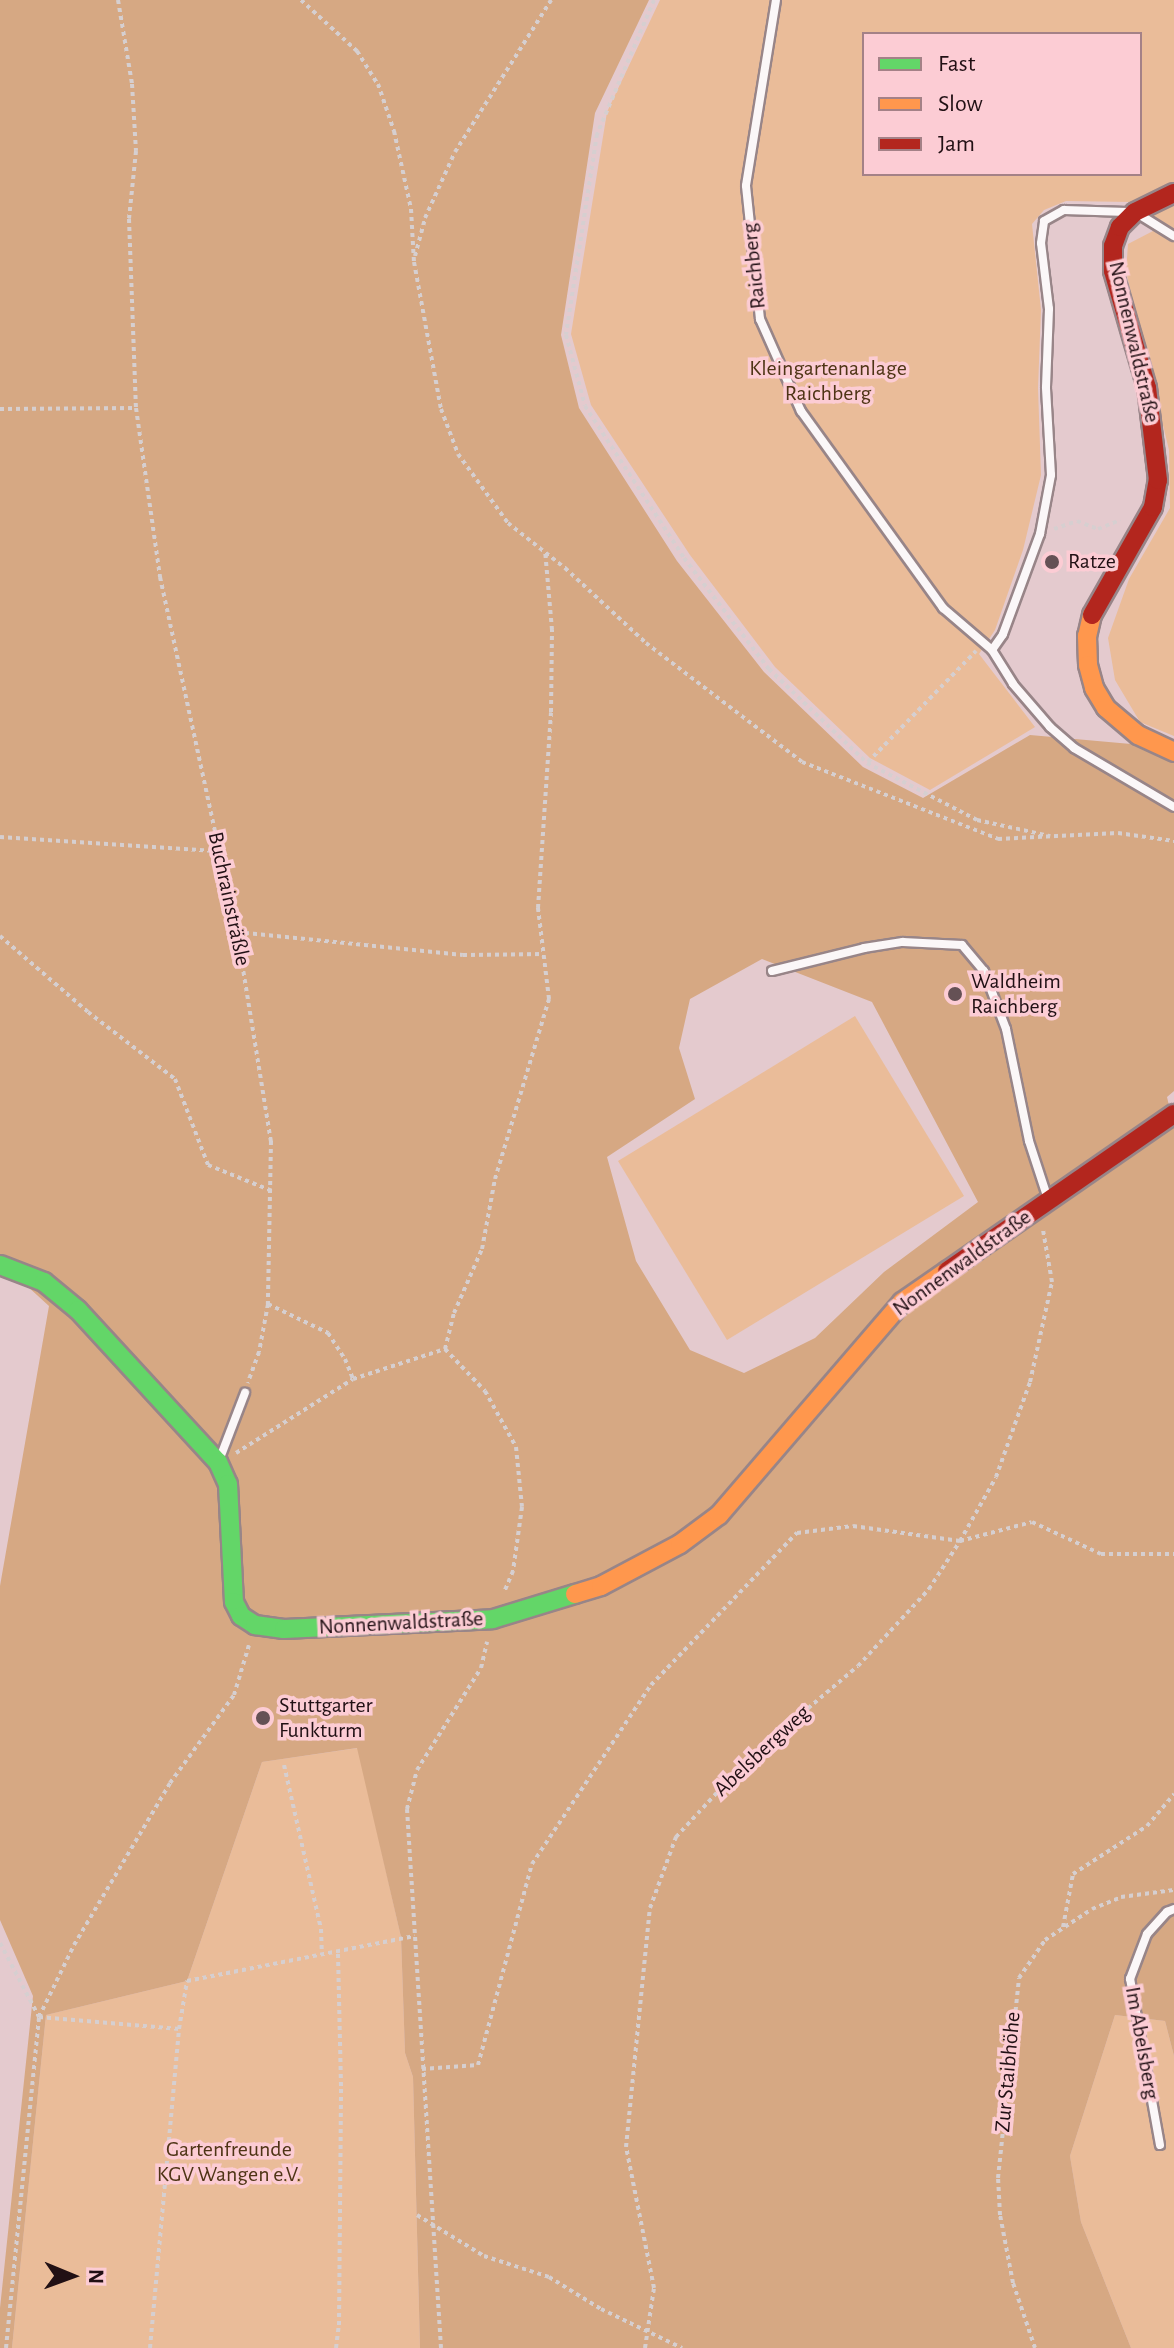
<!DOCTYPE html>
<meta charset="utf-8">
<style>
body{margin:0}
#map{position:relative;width:1174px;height:2348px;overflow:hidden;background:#e4cace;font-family:"Alegreya Sans",sans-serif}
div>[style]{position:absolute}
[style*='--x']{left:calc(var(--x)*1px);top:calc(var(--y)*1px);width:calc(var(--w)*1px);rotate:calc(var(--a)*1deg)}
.green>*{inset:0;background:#eabc99}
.forest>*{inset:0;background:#d6a883}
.path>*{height:4px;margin-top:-2px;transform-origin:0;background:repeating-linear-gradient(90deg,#d6cfd0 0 4px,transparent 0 8px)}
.roads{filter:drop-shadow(2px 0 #988588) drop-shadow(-2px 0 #988588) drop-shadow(0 2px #988588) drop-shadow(0 -2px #988588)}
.lane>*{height:8px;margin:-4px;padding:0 4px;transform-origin:4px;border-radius:4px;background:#fbf7f8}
.fast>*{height:18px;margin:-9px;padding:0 9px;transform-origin:9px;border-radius:9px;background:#63d668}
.slow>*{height:18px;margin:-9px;padding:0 9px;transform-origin:9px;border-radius:9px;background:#ff974d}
.jam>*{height:18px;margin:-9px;padding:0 9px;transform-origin:9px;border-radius:9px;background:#b3261e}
.dots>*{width:22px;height:22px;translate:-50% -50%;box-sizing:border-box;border:4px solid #fcccd4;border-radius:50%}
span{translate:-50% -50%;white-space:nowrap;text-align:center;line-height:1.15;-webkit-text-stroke:7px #fcccd4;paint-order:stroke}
.street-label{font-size:22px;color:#211014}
.park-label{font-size:22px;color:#4e3415}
.poi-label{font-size:22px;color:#211014}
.left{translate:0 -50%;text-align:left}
.legend{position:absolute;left:862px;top:32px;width:280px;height:144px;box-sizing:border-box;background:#fcccd4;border:2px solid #a48187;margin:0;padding:10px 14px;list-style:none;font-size:24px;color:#211014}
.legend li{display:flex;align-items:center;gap:16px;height:40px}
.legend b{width:40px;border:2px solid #a48187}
.north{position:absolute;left:32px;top:2236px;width:80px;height:80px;-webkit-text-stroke:6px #fcccd4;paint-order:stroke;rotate:91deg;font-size:22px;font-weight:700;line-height:32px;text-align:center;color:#211014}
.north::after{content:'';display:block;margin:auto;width:28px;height:36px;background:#211014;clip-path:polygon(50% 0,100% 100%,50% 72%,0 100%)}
</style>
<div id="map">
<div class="green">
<div style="clip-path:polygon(evenodd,660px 0,1174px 0,1174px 736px,1140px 722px,1115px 680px,1108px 638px,1129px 579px,1170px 508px,1169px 450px,1126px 272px,1128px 244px,1153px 231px,1132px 202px,1066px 201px,1044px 210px,1032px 224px,1041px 310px,1038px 388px,1041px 475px,1023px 550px,995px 630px,979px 654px,1035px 727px,930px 790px,870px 758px,775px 667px,690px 555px,591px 405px,571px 334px,607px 112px,660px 0,864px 34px,1140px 34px,1140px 174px,864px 174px,864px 34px)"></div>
<div style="clip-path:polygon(855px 1016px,964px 1196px,727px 1340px,618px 1161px)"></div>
<div style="clip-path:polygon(358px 1748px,401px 1937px,405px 2053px,413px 2077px,420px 2348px,12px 2348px,46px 2015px,187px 1981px,262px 1762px)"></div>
<div style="clip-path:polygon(1115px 2015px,1165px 2021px,1174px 2056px,1174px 2348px,1131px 2348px,1081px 2222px,1070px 2156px)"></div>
</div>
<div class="forest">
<div style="clip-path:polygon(evenodd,0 0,649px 0,595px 113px,561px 335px,579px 408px,677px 561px,764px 672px,863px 767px,923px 798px,1030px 735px,1131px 744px,1174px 762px,1174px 1091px,1167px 1097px,1174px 1127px,1174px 2056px,1165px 2021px,1115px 2015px,1070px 2156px,1081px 2222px,1131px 2348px,420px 2348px,413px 2077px,405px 2053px,401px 1937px,357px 1748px,262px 1762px,187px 1981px,46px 2015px,12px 2348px,0 2348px,0 2308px,33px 1996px,0 1920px,0 1586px,49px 1306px,26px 1285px,0 1270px,0 0,762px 959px,872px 1002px,978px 1202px,884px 1272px,815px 1338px,744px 1373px,690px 1350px,636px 1261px,607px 1157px,695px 1099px,679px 1048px,690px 999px,762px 959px)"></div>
</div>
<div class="path">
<div style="--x:118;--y:0;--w:85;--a:80.5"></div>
<div style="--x:132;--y:84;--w:67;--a:86.6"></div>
<div style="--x:136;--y:151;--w:68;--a:95.9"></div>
<div style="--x:129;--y:219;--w:189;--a:87.9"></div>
<div style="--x:136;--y:408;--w:171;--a:81.9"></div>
<div style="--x:160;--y:577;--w:363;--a:77.8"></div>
<div style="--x:237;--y:932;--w:212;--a:80.8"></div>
<div style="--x:271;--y:1141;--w:163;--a:91.1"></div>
<div style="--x:268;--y:1304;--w:49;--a:100.6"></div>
<div style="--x:259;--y:1352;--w:33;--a:110"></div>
<div style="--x:301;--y:0;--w:76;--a:42.3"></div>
<div style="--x:357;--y:51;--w:39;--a:58"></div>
<div style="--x:378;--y:84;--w:50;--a:71.2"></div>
<div style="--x:394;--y:131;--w:80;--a:77.7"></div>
<div style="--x:411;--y:209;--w:53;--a:86.8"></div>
<div style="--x:414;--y:262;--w:149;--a:79.6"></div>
<div style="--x:441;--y:409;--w:48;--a:69.3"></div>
<div style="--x:458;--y:454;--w:85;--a:54.1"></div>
<div style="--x:508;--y:523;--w:73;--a:38.3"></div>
<div style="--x:565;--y:568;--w:110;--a:42.8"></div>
<div style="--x:646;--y:643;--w:196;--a:37.3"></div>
<div style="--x:802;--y:762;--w:211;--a:21.4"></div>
<div style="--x:998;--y:839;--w:120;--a:-2.9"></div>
<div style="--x:1118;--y:833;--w:57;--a:8.1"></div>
<div style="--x:654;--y:0;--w:146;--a:113"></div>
<div style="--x:597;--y:134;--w:203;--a:98.8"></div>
<div style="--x:566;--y:335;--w:73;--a:75"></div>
<div style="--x:585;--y:406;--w:181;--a:56.9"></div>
<div style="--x:684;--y:558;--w:140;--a:52.6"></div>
<div style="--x:769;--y:669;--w:136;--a:43.8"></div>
<div style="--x:867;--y:763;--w:124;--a:27.4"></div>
<div style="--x:977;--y:820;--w:75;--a:12.4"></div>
<div style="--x:415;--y:256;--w:39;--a:-75"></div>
<div style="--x:425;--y:218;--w:72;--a:-65.6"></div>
<div style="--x:455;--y:152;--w:180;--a:-57.7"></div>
<div style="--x:0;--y:409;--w:136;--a:-0.4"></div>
<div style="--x:1054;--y:529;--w:24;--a:-19"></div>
<div style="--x:1077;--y:521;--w:22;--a:21"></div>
<div style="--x:1098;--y:529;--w:24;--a:-22"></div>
<div style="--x:868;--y:762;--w:155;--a:-45.8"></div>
<div style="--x:0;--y:837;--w:219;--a:3.7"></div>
<div style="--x:237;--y:932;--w:227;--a:5.8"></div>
<div style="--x:463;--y:955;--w:80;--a:-0.7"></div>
<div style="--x:0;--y:936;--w:116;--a:40.8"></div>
<div style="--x:88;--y:1012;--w:110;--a:37.6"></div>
<div style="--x:175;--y:1079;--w:92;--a:69"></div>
<div style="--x:208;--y:1165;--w:69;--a:22.1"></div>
<div style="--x:268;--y:1304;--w:67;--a:25.8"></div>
<div style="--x:328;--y:1333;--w:31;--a:57"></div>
<div style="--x:345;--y:1359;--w:22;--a:68"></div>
<div style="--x:353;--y:1379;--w:97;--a:-18.1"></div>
<div style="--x:445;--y:1349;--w:58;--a:46.4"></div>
<div style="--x:485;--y:1391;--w:64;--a:61"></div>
<div style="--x:516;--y:1447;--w:60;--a:84.3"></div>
<div style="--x:522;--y:1507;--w:65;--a:98"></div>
<div style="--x:513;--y:1571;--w:23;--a:113"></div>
<div style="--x:445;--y:1349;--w:37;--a:-76"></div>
<div style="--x:454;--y:1313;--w:70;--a:-66.4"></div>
<div style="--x:482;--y:1249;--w:71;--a:-79.5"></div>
<div style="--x:495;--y:1179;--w:188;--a:-73.3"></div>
<div style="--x:549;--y:999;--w:92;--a:-96.9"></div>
<div style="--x:538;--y:908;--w:196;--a:-86.2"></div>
<div style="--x:551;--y:712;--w:82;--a:-89.3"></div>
<div style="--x:552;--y:630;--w:80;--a:-95"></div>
<div style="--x:236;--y:1453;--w:138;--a:-32.3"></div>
<div style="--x:284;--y:1765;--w:168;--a:77.3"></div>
<div style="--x:321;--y:1929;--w:24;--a:88"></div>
<div style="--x:1063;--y:1927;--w:54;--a:-79.3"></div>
<div style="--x:1073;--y:1874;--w:88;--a:-33"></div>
<div style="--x:1147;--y:1826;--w:42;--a:-49.8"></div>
<div style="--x:0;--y:1943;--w:84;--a:62.2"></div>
<div style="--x:39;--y:2017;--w:80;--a:-64.1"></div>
<div style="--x:74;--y:1945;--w:188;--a:-59.3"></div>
<div style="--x:170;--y:1783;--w:109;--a:-54"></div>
<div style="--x:234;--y:1695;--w:52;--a:-73.3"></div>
<div style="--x:422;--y:2069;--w:56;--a:-4.1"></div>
<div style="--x:478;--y:2065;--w:208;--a:-75"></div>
<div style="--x:532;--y:1864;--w:215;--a:-56.4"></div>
<div style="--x:651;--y:1685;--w:211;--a:-46.2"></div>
<div style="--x:797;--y:1533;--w:56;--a:-7.1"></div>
<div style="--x:853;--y:1526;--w:108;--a:8"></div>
<div style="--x:960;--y:1541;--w:74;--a:-14.8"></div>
<div style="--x:1032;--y:1522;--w:76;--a:24.9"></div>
<div style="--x:1101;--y:1554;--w:73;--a:0"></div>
<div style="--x:417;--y:2215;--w:79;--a:31.5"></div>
<div style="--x:484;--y:2256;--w:68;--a:17.9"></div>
<div style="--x:549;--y:2277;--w:61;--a:31.6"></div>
<div style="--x:601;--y:2309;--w:90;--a:25.7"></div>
<div style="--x:6;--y:2348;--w:333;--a:-84.3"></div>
<div style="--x:39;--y:2017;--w:141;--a:4.9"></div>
<div style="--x:150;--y:2348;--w:320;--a:-84.8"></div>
<div style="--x:179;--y:2029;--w:49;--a:-80.5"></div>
<div style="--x:187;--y:1981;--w:232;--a:-11.2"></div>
<div style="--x:336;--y:2348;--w:23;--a:-83"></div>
<div style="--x:339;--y:2325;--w:239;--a:-89.5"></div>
<div style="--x:341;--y:2086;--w:135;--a:-91.3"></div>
<div style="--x:441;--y:2348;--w:540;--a:-93.61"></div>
<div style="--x:407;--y:1809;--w:40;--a:-75.6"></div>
<div style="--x:417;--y:1770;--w:120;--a:-57.9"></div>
<div style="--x:481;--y:1668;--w:27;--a:-77"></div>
<div style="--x:645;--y:2348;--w:61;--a:-81.5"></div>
<div style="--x:654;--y:2288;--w:144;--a:-101.2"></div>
<div style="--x:626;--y:2147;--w:240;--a:-84.3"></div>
<div style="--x:650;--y:1908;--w:76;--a:-69.9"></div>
<div style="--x:676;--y:1837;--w:105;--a:-47.3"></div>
<div style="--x:747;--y:1760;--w:145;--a:-40.3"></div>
<div style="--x:858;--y:1666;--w:105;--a:-47.3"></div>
<div style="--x:929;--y:1589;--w:57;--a:-57.1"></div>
<div style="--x:960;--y:1541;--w:73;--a:-60.6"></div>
<div style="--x:996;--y:1477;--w:101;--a:-70.3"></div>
<div style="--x:1030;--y:1382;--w:102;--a:-77.6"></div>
<div style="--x:1052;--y:1282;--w:53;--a:-99.8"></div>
<div style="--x:1035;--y:2348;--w:69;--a:-108.7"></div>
<div style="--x:1013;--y:2283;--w:69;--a:-100.8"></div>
<div style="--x:1000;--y:2215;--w:37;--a:-93"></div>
<div style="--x:998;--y:2178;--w:201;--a:-84"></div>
<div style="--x:1019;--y:1978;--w:46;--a:-55.6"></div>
<div style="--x:1045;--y:1940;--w:56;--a:-33.4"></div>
<div style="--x:1092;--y:1909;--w:31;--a:-22"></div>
<div style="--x:1121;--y:1897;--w:53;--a:-7.5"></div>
</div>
<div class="roads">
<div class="lane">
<div style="--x:776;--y:0;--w:188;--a:99.2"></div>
<div style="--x:746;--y:186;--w:134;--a:84"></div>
<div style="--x:760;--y:319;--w:101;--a:66"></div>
<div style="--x:801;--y:411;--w:243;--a:54.2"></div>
<div style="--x:943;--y:608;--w:65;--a:40.6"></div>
<div style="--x:992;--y:650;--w:40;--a:58"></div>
<div style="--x:1013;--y:684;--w:57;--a:49.3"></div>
<div style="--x:1050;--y:727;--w:32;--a:41"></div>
<div style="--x:1074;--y:748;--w:116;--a:30.5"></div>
<div style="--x:1140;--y:215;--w:40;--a:32"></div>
<div style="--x:992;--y:650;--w:19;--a:-55"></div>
<div style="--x:1003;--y:634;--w:107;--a:-69.7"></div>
<div style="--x:1040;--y:534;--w:60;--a:-79.4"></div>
<div style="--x:1051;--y:475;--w:88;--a:-93.3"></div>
<div style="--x:1046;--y:387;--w:78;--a:-87.8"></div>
<div style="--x:1049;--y:309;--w:66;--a:-96.9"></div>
<div style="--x:1041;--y:243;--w:22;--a:-82"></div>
<div style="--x:1044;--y:221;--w:23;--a:-29"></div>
<div style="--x:1064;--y:210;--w:63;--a:1.8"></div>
<div style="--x:772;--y:971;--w:95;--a:-14"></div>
<div style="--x:864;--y:948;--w:39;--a:-9"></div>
<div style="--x:903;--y:942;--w:59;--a:2.9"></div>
<div style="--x:962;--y:945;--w:34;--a:50"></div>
<div style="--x:984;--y:971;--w:62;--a:69.2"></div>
<div style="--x:1006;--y:1029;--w:114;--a:78.4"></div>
<div style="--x:1029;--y:1141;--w:61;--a:71.9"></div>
<div style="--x:220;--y:1458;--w:70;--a:-69"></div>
<div style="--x:1160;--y:2145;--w:169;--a:-100.2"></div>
<div style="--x:1130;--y:1979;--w:48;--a:-69.3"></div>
<div style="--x:1147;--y:1934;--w:30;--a:-48"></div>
<div style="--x:1167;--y:1912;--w:8;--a:-23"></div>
</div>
<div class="fast">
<div style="--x:0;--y:1265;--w:47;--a:21.1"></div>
<div style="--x:44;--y:1282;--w:44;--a:39.5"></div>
<div style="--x:78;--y:1310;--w:207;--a:47.4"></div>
<div style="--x:218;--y:1462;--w:24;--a:66"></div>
<div style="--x:228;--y:1484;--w:118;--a:87.1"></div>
<div style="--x:234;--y:1602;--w:16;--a:63"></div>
<div style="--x:241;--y:1616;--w:17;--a:33"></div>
<div style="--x:255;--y:1625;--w:29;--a:8"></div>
<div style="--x:284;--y:1629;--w:209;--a:-2.7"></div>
<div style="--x:493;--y:1619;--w:86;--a:-17"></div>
</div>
<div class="slow">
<div style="--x:1092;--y:615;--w:22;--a:103"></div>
<div style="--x:1087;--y:636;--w:29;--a:88"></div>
<div style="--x:1088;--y:665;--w:24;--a:75"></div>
<div style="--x:1094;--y:688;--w:23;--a:59"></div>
<div style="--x:1106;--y:708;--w:42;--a:40.2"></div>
<div style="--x:1138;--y:735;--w:40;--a:25"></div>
<div style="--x:575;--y:1594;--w:27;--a:-17"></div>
<div style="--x:601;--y:1586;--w:89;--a:-28"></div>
<div style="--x:680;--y:1544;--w:49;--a:-36.6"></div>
<div style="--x:719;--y:1515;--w:281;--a:-49.3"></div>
<div style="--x:902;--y:1302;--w:55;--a:-34.6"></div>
</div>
<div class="jam">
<div style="--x:1092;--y:615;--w:124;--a:-60.5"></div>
<div style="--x:1153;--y:507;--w:27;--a:-80"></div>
<div style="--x:1158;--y:480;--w:93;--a:-96.8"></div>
<div style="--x:1147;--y:388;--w:122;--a:-106.2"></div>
<div style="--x:1113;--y:271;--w:25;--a:-90"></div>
<div style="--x:1113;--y:246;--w:20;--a:-70"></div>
<div style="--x:1120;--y:227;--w:21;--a:-45"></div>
<div style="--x:1135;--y:212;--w:43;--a:-26"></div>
<div style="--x:947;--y:1271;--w:276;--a:-34.7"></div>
</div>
</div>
<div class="dots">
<div style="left:1052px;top:562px;background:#655155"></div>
<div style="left:955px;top:994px;background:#655155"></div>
<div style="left:263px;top:1718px;background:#655155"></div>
</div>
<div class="street-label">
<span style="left:754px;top:266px;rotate:-96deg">Raichberg</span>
<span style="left:1134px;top:342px;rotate:77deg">Nonnenwaldstraße</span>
<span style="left:229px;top:899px;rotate:78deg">Buchrainsträßle</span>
<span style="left:962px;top:1263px;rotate:-36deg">Nonnenwaldstraße</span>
<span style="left:401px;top:1623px;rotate:-3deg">Nonnenwaldstraße</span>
<span style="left:762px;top:1751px;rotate:-43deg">Abelsbergweg</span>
<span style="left:1142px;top:2043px;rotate:80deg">Im Abelsberg</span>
<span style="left:1008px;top:2072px;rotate:-85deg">Zur Staibhöhe</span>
</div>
<div class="park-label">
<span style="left:828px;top:381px">Kleingartenanlage<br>Raichberg</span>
<span style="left:229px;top:2162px">Gartenfreunde<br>KGV Wangen e.V.</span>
</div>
<div class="poi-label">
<span class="left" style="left:1068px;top:562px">Ratze</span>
<span class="left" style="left:971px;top:994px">Waldheim<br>Raichberg</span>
<span class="left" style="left:279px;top:1718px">Stuttgarter<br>Funkturm</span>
</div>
<ul class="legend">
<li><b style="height:10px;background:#63d668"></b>Fast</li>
<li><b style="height:10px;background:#ff974d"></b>Slow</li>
<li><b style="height:10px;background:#b3261e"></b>Jam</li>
</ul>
<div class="north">N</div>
</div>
